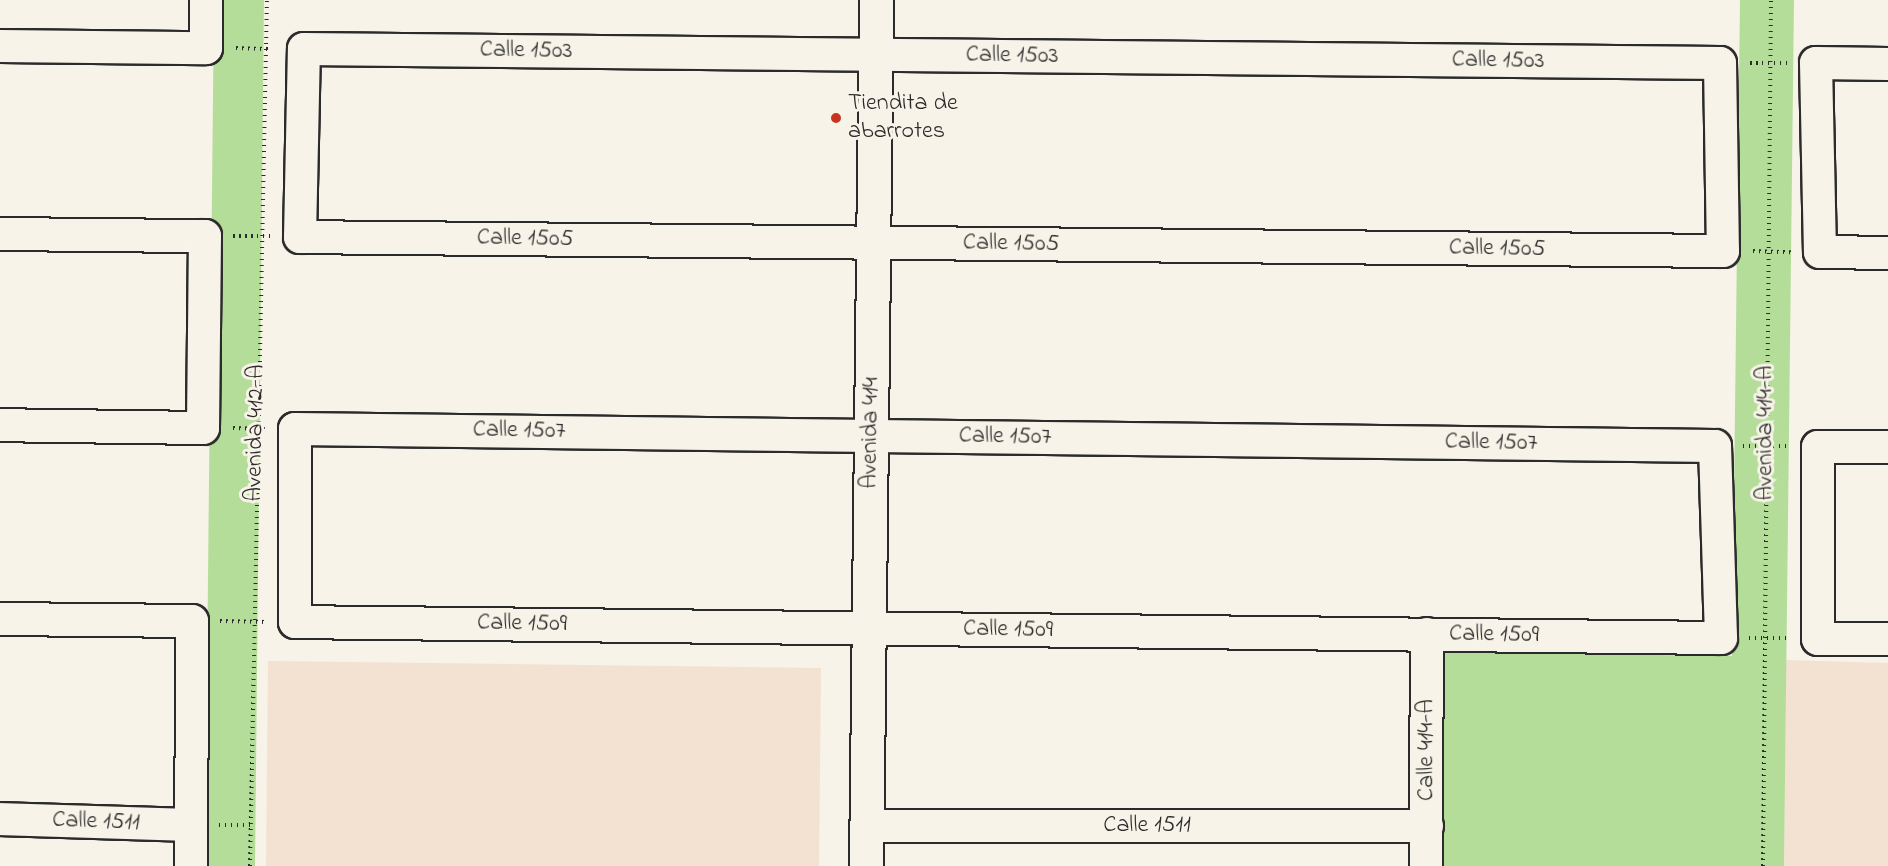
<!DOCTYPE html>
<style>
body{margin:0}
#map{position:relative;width:1888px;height:866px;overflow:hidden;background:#f7f3e8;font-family:"Indie Flower",sans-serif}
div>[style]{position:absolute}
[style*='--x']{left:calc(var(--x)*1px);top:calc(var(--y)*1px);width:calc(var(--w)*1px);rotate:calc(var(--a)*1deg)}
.built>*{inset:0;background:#f3e2d1}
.green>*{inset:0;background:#b5dd9a}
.path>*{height:4px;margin-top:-2px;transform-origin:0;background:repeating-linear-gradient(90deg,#2b2b2b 0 1.5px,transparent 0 6px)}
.roads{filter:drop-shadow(2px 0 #2b2b2b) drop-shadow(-2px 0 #2b2b2b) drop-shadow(0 2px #2b2b2b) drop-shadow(0 -2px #2b2b2b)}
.minor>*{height:32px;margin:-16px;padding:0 16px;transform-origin:16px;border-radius:16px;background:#f7f3e8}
.tertiary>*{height:33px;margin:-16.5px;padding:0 16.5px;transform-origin:16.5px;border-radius:16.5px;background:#f7f3e8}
.dots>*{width:16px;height:16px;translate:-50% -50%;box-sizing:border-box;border:3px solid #f7f3e8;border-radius:50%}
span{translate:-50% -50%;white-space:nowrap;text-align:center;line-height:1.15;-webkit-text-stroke:6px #f7f3e8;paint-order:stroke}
.street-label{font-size:24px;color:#2b2b2b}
.poi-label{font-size:24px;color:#2b2b2b}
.left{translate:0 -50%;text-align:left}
</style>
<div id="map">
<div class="built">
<div style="clip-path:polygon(1786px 660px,1888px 663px,1888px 866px,1784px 866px)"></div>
<div style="clip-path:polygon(268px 661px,821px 668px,819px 866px,266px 866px)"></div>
</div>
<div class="green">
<div style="clip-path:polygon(214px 0,264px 0,255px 866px,205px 866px)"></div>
<div style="clip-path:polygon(1740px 0,1794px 0,1784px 866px,1438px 866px,1441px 652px,1732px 656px)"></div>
</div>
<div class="path">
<div style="--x:236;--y:48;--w:32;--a:2"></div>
<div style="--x:1750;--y:63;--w:38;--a:0"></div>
<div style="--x:233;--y:236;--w:37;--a:0"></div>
<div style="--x:1753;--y:251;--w:38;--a:2"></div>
<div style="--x:233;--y:428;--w:32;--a:2"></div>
<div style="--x:1743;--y:446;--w:46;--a:0"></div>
<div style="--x:220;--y:621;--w:46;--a:1.2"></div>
<div style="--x:1749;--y:638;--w:41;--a:0"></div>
<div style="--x:219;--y:825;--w:31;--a:0"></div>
<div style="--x:250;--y:866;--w:866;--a:-88.88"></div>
<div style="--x:1763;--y:866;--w:866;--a:-89.47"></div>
</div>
<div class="roads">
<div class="minor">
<div style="--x:0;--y:46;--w:206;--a:0.6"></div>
<div style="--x:206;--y:48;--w:48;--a:-90"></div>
<div style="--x:304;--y:49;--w:1416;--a:0.57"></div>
<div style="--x:1720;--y:63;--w:188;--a:89.1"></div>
<div style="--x:1723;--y:251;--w:1423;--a:-179.44"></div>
<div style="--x:300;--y:237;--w:188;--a:-88.8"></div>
<div style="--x:1888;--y:64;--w:72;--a:-179.2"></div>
<div style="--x:1816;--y:63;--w:189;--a:88.8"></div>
<div style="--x:1820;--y:252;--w:68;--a:0.8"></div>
<div style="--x:0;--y:234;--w:205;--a:0.6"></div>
<div style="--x:205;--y:236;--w:192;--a:90.6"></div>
<div style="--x:203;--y:428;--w:203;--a:-179.2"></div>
<div style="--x:295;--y:429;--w:1420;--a:0.69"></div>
<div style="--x:1715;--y:446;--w:192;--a:88.2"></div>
<div style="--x:1721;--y:638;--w:1426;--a:-179.36"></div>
<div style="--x:295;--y:622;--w:193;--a:-90"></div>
<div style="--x:1888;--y:447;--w:70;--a:180"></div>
<div style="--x:1818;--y:447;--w:192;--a:90"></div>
<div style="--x:1818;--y:639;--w:70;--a:0"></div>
<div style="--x:0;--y:619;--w:192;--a:0.6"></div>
<div style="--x:192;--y:621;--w:245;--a:90.2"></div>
<div style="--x:0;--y:819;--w:191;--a:1.8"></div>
<div style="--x:866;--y:826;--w:561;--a:0"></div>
<div style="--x:1426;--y:866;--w:232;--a:-89.8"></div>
</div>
<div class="tertiary">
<div style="--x:866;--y:866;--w:866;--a:-89.34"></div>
</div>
</div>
<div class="dots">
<div style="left:836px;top:118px;background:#c8321e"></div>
</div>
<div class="street-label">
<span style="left:526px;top:51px;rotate:1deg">Calle 1503</span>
<span style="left:1012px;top:56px;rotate:1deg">Calle 1503</span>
<span style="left:1498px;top:61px;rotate:1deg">Calle 1503</span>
<span style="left:525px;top:239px;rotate:1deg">Calle 1505</span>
<span style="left:1011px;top:244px;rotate:1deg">Calle 1505</span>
<span style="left:1497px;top:249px;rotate:1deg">Calle 1505</span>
<span style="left:519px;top:431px;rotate:1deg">Calle 1507</span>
<span style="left:256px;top:433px;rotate:-89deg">Avenida 412-A</span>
<span style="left:871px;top:433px;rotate:-89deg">Avenida 414</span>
<span style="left:1766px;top:433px;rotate:-90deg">Avenida 414-A</span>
<span style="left:1005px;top:437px;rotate:1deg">Calle 1507</span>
<span style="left:1491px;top:443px;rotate:1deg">Calle 1507</span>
<span style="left:522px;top:624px;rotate:1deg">Calle 1509</span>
<span style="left:1008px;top:630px;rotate:1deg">Calle 1509</span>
<span style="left:1494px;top:635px;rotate:1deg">Calle 1509</span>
<span style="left:1427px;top:750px;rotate:-90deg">Calle 414-A</span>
<span style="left:96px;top:822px;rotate:2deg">Calle 1511</span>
<span style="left:1147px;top:826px">Calle 1511</span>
</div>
<div class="poi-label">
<span class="left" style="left:848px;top:118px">Tiendita de<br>abarrotes</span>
</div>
</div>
